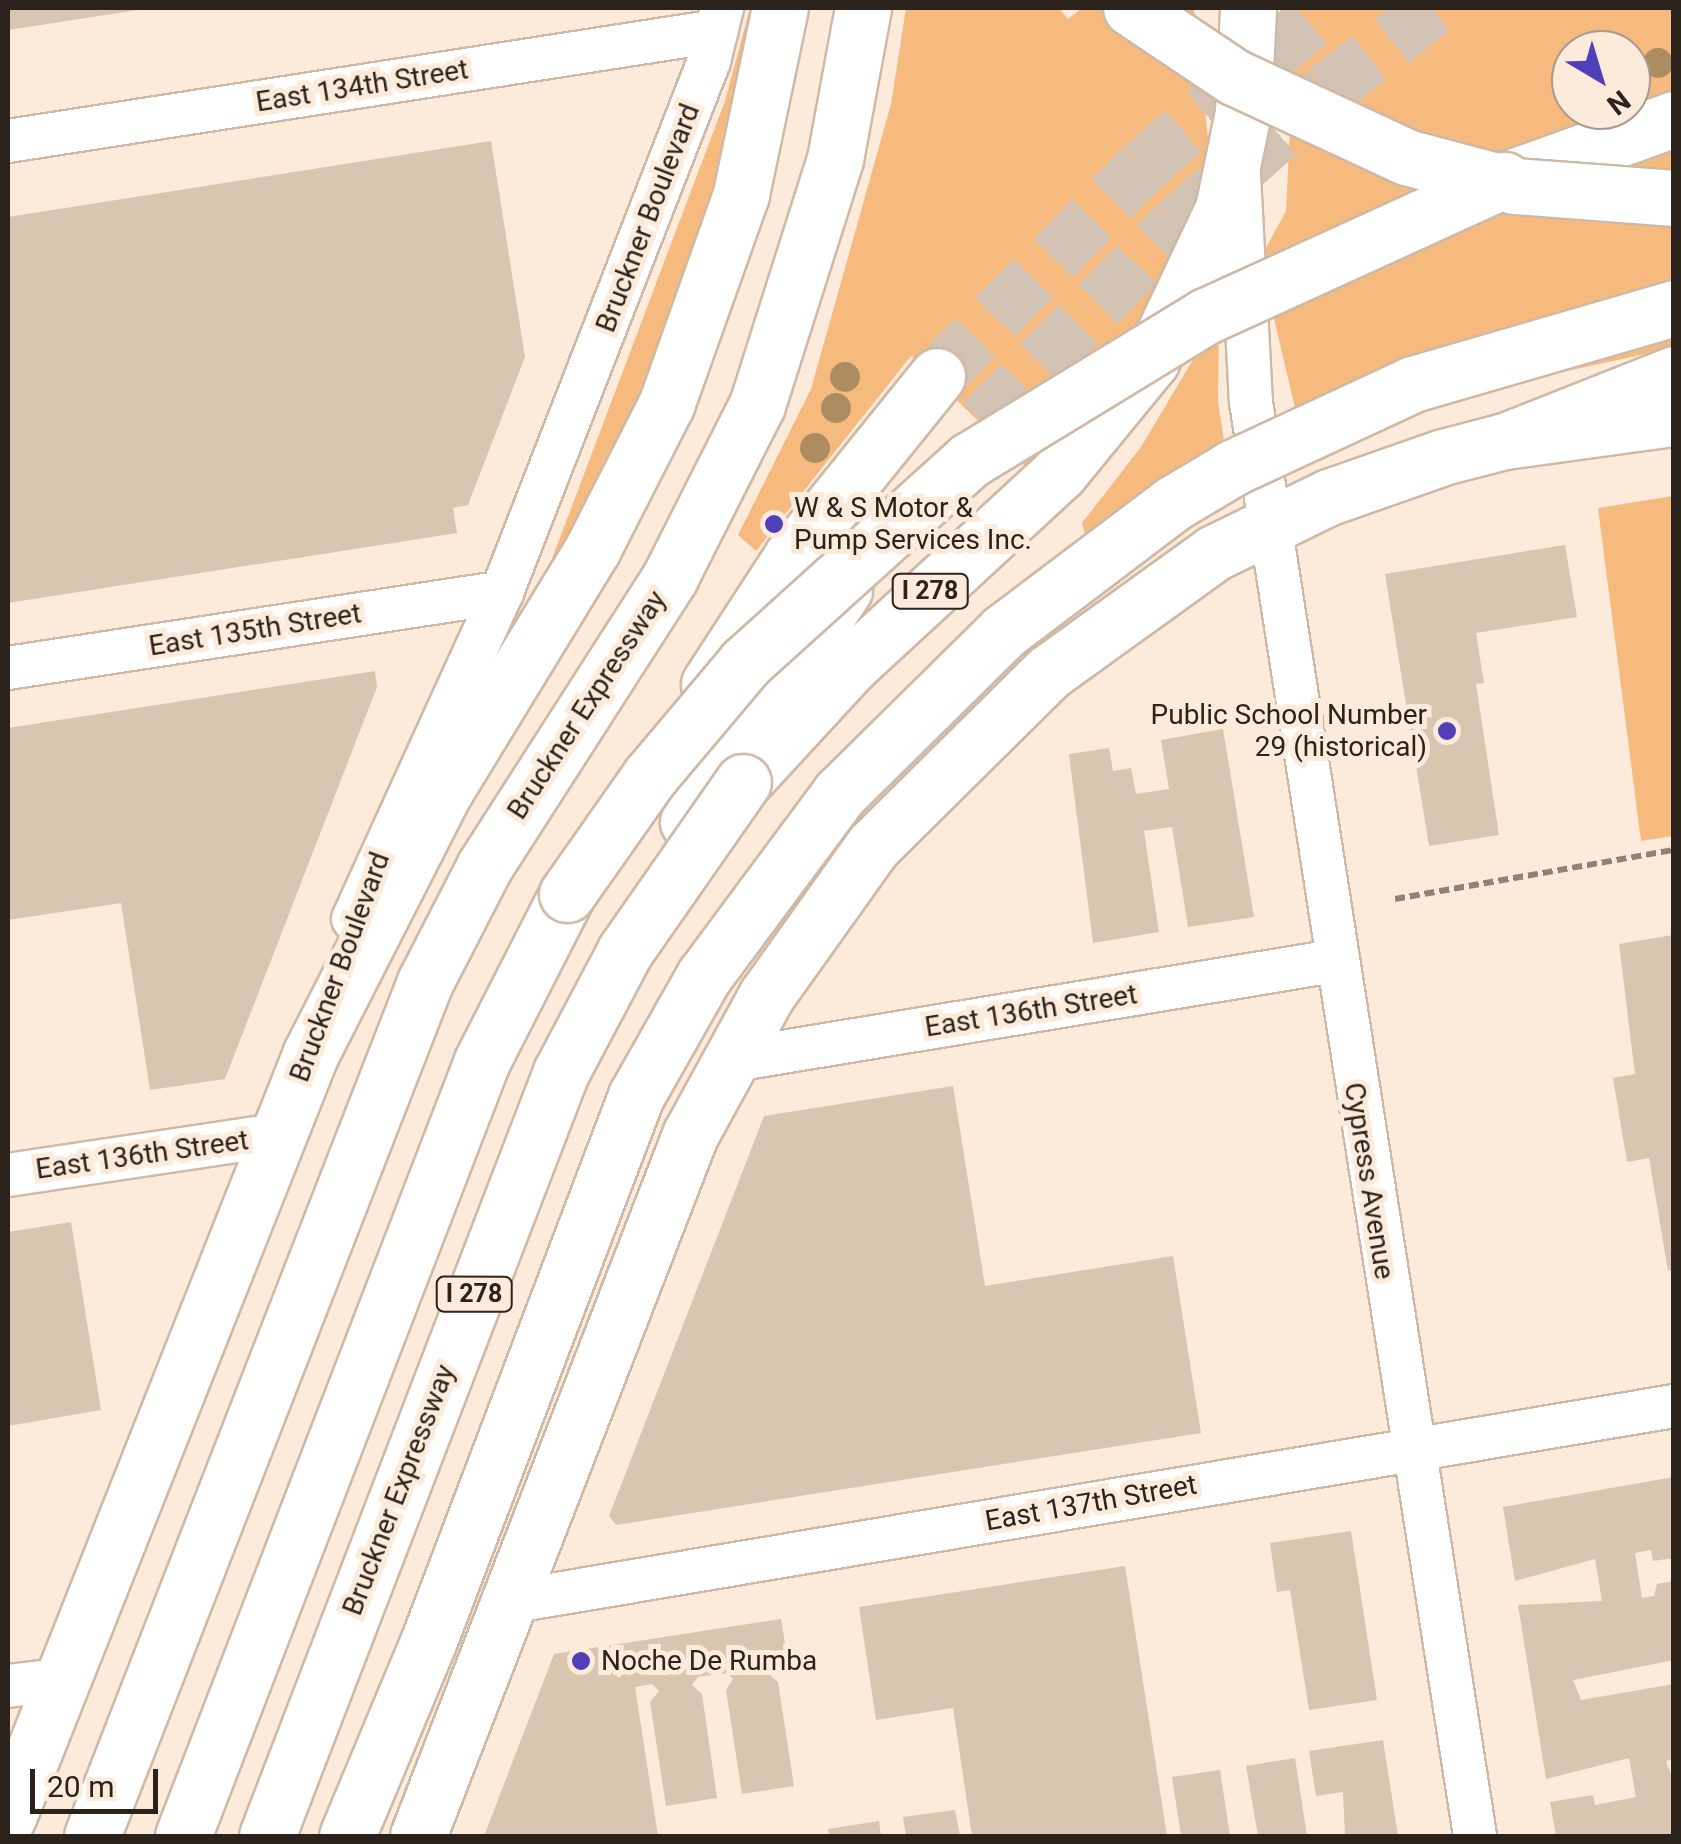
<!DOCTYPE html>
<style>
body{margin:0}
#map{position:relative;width:1681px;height:1844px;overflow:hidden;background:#fceada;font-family:Roboto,sans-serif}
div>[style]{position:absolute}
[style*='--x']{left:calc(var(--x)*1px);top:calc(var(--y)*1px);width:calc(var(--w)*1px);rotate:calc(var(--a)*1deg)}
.green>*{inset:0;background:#f7ba7e}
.building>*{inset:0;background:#dac5b1}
.major-tunnel>*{height:55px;margin-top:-27.5px;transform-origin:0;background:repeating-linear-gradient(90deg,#d2c2b4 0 55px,transparent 0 83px)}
.path>*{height:6px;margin-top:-3px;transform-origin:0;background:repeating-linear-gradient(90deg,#8f8276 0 10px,transparent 0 15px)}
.roads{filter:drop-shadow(2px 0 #ceb9a6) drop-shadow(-2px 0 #ceb9a6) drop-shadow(0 2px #ceb9a6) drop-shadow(0 -2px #ceb9a6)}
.minor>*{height:42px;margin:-21px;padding:0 21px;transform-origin:21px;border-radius:21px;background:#fff}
.major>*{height:55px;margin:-27.5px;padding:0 27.5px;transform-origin:27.5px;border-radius:27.5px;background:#fff}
.highway>*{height:55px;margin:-27.5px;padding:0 27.5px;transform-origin:27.5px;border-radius:27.5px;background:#fff}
.bridges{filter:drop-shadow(2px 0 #ceb9a6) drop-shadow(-2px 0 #ceb9a6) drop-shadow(0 2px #ceb9a6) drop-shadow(0 -2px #ceb9a6)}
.highway-bridge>*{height:55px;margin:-27.5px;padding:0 27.5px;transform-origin:27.5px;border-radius:27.5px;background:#fff}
.trees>*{width:30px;height:30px;margin:-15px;border-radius:50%;background:#ae8c62}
.dots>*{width:28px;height:28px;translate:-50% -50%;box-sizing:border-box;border:5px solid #fceada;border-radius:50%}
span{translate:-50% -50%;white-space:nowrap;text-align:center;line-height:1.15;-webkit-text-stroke:10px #fceada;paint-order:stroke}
.shield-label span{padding:2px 8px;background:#fceada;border:2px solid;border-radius:8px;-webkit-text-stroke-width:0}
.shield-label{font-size:25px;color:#2b231b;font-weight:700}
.street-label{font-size:28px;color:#2b231b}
.poi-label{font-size:28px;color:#2b231b}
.left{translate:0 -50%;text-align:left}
.right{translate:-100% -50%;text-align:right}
.frame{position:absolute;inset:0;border:10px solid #2b231b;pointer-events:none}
.north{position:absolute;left:1551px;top:30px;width:100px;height:100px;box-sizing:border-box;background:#fceada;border:2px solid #a89a8e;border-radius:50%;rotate:142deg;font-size:28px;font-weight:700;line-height:40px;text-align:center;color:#2b231b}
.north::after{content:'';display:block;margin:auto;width:35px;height:45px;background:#513fb7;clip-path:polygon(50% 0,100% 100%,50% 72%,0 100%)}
.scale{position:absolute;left:30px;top:1769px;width:128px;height:45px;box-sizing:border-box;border:5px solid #2b231b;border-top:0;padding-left:12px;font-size:30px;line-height:35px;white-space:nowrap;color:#2b231b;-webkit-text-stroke:8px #fceada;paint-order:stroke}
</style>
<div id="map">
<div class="green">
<div style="clip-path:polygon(750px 8px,767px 8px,684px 345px,544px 580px,725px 101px)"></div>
<div style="clip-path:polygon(906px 8px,1059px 8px,1068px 19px,1082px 8px,1194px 8px,1209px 147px,1178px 258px,1096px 411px,1030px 471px,911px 356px,756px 551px,738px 535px,811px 389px,891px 104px)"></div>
<div style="clip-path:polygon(evenodd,1296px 8px,1673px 8px,1673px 348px,1300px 429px,1260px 259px,1286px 211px,1296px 8px,1571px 50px,1631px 50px,1631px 110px,1571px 110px,1571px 50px)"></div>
<div style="clip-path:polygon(1219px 316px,1218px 401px,1228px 469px,1087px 541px,1082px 523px,1141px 447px)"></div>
<div style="clip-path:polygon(1673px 496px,1673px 836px,1641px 841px,1598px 508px)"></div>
</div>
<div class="building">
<div style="clip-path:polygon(8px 8px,138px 8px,138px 10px,8px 30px)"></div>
<div style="clip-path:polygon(491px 141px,525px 357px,468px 505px,453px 508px,457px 533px,8px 603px,8px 217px)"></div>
<div style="clip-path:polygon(1565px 545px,1577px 617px,1476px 633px,1484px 683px,1476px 684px,1499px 835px,1429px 846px,1385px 574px)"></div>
<div style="clip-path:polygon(375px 671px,377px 687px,225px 1079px,150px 1090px,121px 903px,8px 920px,8px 728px)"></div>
<div style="clip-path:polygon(1223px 729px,1254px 917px,1188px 927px,1172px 827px,1144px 831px,1159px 932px,1093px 943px,1069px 754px,1109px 748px,1113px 771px,1131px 768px,1136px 794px,1169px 789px,1161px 740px)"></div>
<div style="clip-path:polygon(1673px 935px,1674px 1269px,1668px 1271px,1649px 1158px,1627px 1162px,1613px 1078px,1635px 1074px,1619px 944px)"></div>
<div style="clip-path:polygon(953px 1086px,985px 1286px,1173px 1256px,1201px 1433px,616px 1525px,609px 1516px,764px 1116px)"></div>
<div style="clip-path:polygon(71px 1222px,101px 1410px,8px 1426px,8px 1232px)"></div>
<div style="clip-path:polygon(1674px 1477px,1674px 1558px,1653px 1561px,1651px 1550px,1635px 1553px,1642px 1598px,1654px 1596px,1657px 1584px,1674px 1581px,1674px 1660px,1573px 1680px,1581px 1700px,1674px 1684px,1674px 1757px,1666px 1762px,1674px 1782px,1674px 1836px,1556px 1836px,1550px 1802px,1593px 1795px,1595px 1805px,1636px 1797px,1629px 1758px,1546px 1779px,1518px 1605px,1602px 1601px,1595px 1559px,1515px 1581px,1503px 1507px)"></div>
<div style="clip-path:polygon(1351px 1531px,1377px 1700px,1309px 1710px,1290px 1590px,1277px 1592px,1270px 1543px)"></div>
<div style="clip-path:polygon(1125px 1566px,1167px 1836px,972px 1836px,953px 1708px,876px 1720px,859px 1607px)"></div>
<div style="clip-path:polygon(781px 1619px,788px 1663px,769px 1674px,778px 1682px,794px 1786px,742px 1794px,726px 1690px,733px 1679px,727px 1673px,698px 1677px,692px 1685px,702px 1694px,717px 1798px,666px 1806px,650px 1702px,659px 1691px,652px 1684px,635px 1687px,658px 1836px,484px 1836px,554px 1654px)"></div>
<div style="clip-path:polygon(1383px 1740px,1398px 1836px,1345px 1836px,1343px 1792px,1316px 1796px,1309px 1751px)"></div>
<div style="clip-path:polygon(1295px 1758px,1307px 1836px,1258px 1836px,1246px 1766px)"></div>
<div style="clip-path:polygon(1220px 1770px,1230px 1836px,1181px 1836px,1172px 1777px)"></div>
<div style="clip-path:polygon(955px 1810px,960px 1836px,906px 1836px,903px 1817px)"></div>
<div style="clip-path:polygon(879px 1821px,881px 1836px,829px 1836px,828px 1829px)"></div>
</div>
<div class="major-tunnel">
<div style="--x:937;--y:376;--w:293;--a:-45.6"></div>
<div style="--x:1142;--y:167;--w:242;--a:-41"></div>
<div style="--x:982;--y:422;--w:276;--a:-45.6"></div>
<div style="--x:1175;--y:225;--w:202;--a:-41.6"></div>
<div style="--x:1326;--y:91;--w:135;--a:-37.8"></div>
</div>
<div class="path">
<div style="--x:1395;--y:899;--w:283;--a:-10"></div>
</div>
<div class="roads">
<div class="minor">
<div style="--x:8;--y:141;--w:717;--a:-8.82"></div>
<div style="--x:1239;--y:175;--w:227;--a:87"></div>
<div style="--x:1251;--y:402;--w:1451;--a:81.12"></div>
<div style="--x:8;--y:668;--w:500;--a:-8.7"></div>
<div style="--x:353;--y:919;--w:359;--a:-65.5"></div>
<div style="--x:502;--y:592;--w:570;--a:-68.7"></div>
<div style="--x:709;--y:61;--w:55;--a:-76.2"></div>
<div style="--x:728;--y:1061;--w:614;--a:-9.37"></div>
<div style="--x:8;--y:1175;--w:272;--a:-8.5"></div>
<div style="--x:509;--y:1602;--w:1181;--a:-9.55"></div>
<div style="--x:8;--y:1686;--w:58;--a:-6.9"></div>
</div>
<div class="major">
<div style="--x:709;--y:684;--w:153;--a:-57"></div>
<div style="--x:792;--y:556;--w:231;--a:-51.1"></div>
<div style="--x:688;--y:822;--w:280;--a:-56.1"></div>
<div style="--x:8;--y:1817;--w:822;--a:-68.37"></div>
<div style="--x:418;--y:1836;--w:752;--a:-68.79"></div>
<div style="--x:690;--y:1135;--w:158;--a:-61.3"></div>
<div style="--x:766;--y:996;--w:184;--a:-54.5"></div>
<div style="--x:873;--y:846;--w:247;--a:-44.7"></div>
<div style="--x:1049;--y:672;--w:203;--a:-35.8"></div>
<div style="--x:1214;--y:553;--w:128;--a:-26"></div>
<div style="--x:1329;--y:497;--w:121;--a:-19.3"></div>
<div style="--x:1443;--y:457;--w:64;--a:-14.5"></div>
<div style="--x:1505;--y:441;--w:171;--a:-7.8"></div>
</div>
<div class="highway">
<div style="--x:1504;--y:180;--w:181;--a:-19.7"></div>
<div style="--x:1505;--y:441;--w:182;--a:-21.6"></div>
<div style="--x:743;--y:782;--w:159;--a:-47.3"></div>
<div style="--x:851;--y:665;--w:284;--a:-42.7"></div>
<div style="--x:1060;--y:472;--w:144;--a:-50.7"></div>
<div style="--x:1151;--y:361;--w:168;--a:-64.7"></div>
<div style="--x:1223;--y:209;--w:99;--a:-78.3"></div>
<div style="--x:1243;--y:112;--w:104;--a:-87.2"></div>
<div style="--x:311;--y:1053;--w:291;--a:-63"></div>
<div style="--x:443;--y:794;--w:288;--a:-58.6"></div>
<div style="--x:593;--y:548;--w:161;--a:-63"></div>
<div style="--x:666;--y:405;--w:224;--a:-70.4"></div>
<div style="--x:741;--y:194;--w:190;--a:-78.2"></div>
<div style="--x:92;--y:1836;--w:917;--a:-68.7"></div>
<div style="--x:425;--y:982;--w:129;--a:-62.8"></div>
<div style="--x:484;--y:867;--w:345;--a:-57.3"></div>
<div style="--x:670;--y:577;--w:193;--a:-63.2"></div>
<div style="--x:757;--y:405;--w:258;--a:-72.4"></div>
<div style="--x:835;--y:159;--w:154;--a:-79.5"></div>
<div style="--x:183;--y:1836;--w:831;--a:-68.9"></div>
<div style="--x:482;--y:1061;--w:187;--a:-63"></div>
</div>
</div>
<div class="bridges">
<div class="highway-bridge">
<div style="--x:1131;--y:8;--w:124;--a:33.8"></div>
<div style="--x:1234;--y:77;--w:190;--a:24.9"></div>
<div style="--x:1406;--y:157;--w:113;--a:14.9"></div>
<div style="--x:1515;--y:186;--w:159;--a:4.3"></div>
<div style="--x:567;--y:894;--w:144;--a:-54.9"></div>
<div style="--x:650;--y:776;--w:148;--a:-49.9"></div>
<div style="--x:745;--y:663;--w:303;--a:-42.1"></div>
<div style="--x:970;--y:460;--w:276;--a:-31.4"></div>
<div style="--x:1206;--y:316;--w:328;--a:-24.5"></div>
<div style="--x:267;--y:1836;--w:819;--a:-68.95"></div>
<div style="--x:561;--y:1072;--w:137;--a:-62.1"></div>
<div style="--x:625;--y:951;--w:206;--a:-55.1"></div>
<div style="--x:347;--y:1836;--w:212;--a:-67.3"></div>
<div style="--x:429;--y:1640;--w:582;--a:-69.17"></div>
<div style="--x:636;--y:1096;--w:138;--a:-60.5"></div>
<div style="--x:704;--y:976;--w:228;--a:-53.4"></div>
<div style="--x:840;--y:793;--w:229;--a:-44.6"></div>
<div style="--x:1003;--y:632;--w:212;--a:-37.1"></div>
<div style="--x:1172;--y:504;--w:72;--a:-30.8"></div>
<div style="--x:1234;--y:467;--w:197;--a:-24.9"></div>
<div style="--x:1413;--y:384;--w:272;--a:-16.2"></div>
</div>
</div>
<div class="trees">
<div style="left:1658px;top:63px"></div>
<div style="left:845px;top:377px"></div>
<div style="left:836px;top:408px"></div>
<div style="left:815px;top:448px"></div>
</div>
<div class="dots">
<div style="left:774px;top:524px;background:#513fb7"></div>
<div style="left:1447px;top:731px;background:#513fb7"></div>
<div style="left:581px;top:1661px;background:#513fb7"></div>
</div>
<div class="shield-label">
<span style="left:930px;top:591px">I 278</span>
<span style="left:474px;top:1294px">I 278</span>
</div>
<div class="street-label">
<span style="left:362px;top:86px;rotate:-9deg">East 134th Street</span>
<span style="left:648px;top:218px;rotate:-69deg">Bruckner Boulevard</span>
<span style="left:255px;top:630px;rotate:-9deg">East 135th Street</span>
<span style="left:587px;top:705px;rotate:-57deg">Bruckner Expressway</span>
<span style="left:340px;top:967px;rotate:-70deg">Bruckner Boulevard</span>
<span style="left:1031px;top:1011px;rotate:-9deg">East 136th Street</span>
<span style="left:142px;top:1155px;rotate:-8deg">East 136th Street</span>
<span style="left:1369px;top:1181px;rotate:81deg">Cypress Avenue</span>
<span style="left:399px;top:1490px;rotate:-69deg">Bruckner Expressway</span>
<span style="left:1091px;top:1503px;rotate:-10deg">East 137th Street</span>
</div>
<div class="poi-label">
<span class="left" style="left:794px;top:524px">W &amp; S Motor &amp;<br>Pump Services Inc.</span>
<span class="right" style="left:1427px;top:731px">Public School Number<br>29 (historical)</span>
<span class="left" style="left:601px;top:1661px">Noche De Rumba</span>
</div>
<div class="frame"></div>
<div class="north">N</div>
<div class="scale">20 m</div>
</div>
